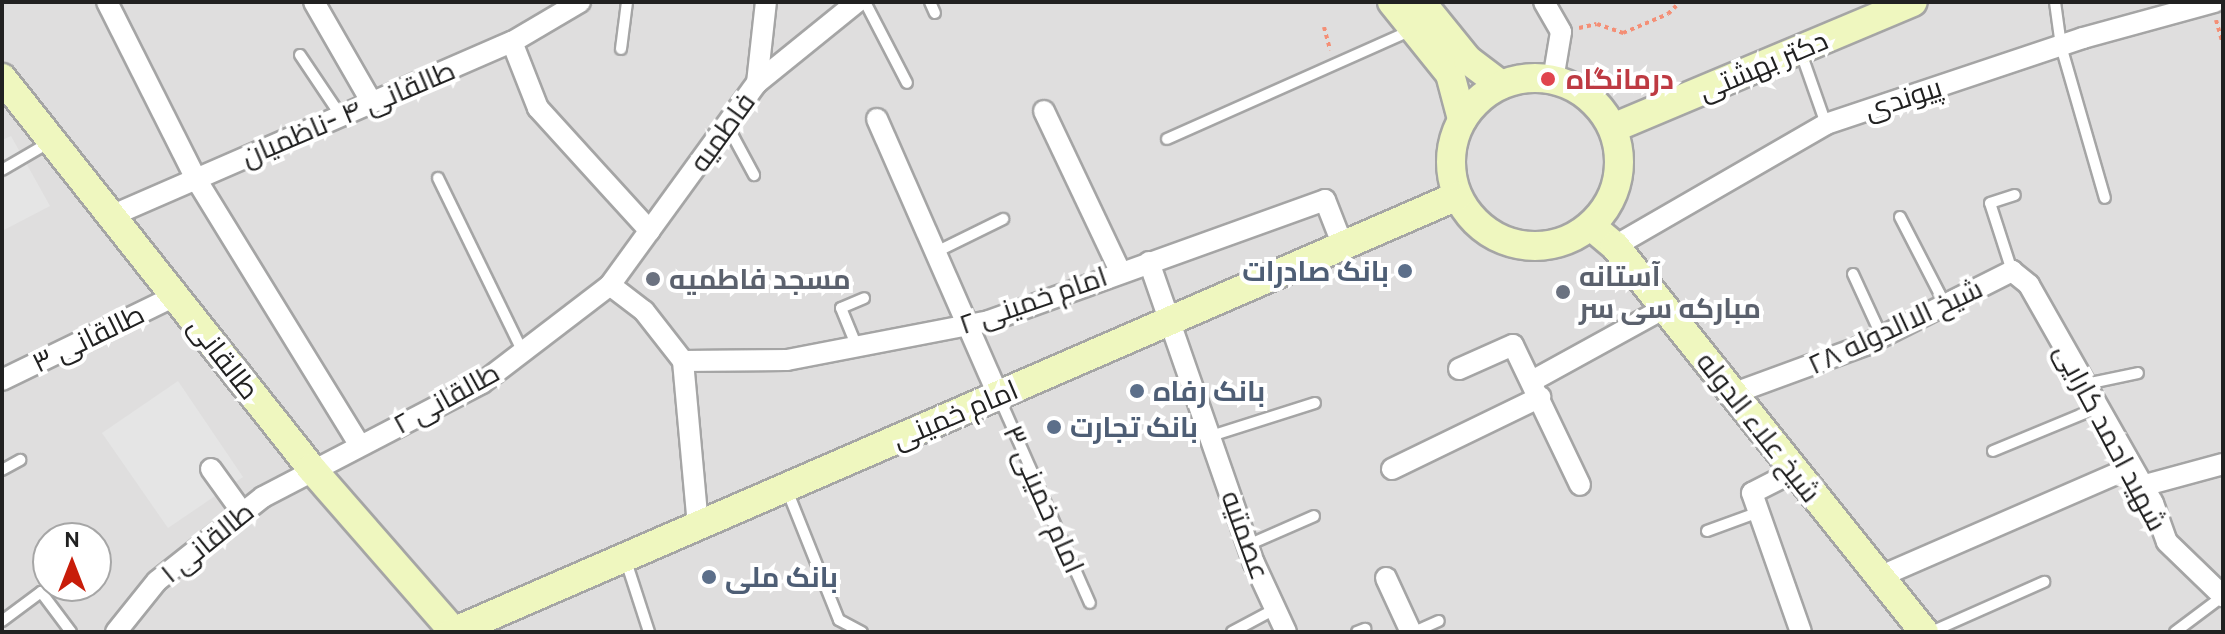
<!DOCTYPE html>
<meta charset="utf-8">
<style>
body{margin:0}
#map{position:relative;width:2225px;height:634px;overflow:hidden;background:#f1efe8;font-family:Cabin,Cairo,sans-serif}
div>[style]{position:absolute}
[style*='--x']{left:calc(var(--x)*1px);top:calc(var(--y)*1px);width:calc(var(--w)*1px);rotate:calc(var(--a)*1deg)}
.residential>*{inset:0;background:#dfdede}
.parking>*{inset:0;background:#e5e5e5}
.path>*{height:4px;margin-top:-2px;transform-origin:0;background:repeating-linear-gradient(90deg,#f48f76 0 4px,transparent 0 8px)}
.roads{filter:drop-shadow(2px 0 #a5a5a5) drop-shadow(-2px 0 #a5a5a5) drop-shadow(0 2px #a5a5a5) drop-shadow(0 -2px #a5a5a5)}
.lane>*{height:10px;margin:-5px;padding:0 5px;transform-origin:5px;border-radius:5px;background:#fff}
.street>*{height:20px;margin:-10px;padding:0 10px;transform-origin:10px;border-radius:10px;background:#fff}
.secondary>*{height:28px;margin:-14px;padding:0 14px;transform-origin:14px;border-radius:14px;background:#eff7bf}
.secondary>.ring{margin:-14px;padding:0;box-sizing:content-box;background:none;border:28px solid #eff7bf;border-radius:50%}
.dots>*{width:22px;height:22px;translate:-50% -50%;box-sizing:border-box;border:4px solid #fff;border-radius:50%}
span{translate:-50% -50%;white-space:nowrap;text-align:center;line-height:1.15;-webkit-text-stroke:8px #fff;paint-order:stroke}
.street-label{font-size:28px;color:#212121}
.health-label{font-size:28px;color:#be3a42;font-weight:700}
.left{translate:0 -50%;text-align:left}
.service-label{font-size:28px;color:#4e5e75;font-weight:700}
.right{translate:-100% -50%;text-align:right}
.worship-label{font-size:28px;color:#5b616d;font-weight:700}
.frame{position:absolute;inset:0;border:4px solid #212121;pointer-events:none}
.north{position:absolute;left:32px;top:522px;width:80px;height:80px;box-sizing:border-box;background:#fff;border:2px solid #a6a6a6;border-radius:50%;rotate:0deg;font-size:22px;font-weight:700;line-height:32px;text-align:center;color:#212121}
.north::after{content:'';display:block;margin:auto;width:28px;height:36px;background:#c81d0a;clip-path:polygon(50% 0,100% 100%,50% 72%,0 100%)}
</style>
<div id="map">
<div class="residential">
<div style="clip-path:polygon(evenodd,2px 2px,2223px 2px,2223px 632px,2px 632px,2px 2px,48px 538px,96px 538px,96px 586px,48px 586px,48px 538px)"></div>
</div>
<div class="parking">
<div style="clip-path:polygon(11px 136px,50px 206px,2px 231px,2px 140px)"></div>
<div style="clip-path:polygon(178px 381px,243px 477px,168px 528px,102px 433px)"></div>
</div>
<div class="path">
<div style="--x:2216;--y:20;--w:22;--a:74"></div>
<div style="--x:1324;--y:27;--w:24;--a:75"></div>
<div style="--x:1579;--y:28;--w:18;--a:-13"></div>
<div style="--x:1597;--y:24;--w:28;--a:19"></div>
<div style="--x:1623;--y:33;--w:49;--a:-22.9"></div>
<div style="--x:1668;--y:14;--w:17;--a:-45"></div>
</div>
<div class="roads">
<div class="lane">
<div style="--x:865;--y:2;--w:91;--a:62.6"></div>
<div style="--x:930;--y:2;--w:12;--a:66"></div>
<div style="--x:2055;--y:2;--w:44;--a:82.2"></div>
<div style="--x:2061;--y:46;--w:158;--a:73.9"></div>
<div style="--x:621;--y:49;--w:47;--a:-82.7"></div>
<div style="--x:1800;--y:50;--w:78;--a:70.6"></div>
<div style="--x:300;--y:55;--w:73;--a:56.1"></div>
<div style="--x:727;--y:125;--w:57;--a:61.6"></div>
<div style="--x:1167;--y:139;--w:268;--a:-24"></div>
<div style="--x:2;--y:170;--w:56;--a:-30.3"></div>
<div style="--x:438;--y:178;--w:194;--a:64"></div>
<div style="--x:1900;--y:217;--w:98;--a:62.7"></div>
<div style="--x:936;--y:252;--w:75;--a:-26.2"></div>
<div style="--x:2012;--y:271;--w:71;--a:-107.9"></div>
<div style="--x:1990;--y:203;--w:26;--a:-18"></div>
<div style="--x:1853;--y:274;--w:69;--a:65.3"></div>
<div style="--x:857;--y:347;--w:42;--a:-112.3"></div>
<div style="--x:841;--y:308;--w:25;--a:-23"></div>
<div style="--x:2086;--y:384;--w:53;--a:-11.9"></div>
<div style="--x:999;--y:397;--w:225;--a:66.2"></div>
<div style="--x:1211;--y:436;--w:109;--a:-17.6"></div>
<div style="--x:1993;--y:451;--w:113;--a:-22.5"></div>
<div style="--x:2;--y:470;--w:21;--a:-29"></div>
<div style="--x:787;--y:490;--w:140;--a:68.2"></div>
<div style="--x:839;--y:620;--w:26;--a:28"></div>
<div style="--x:1707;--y:531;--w:55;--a:-20.1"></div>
<div style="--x:1248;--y:545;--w:72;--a:-23.7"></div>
<div style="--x:625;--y:558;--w:78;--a:72"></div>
<div style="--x:2;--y:621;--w:49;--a:-36.6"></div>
<div style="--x:41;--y:592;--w:50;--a:53.1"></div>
<div style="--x:1232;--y:632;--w:49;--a:-28.1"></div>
<div style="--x:1357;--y:632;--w:9;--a:-21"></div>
<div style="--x:1414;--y:632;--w:27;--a:-24"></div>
<div style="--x:1931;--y:632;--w:124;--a:-23.9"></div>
<div style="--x:2175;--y:632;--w:60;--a:-36.9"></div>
</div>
<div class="street">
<div style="--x:107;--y:2;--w:198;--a:63.3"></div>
<div style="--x:196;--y:179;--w:311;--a:58.4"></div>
<div style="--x:314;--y:2;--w:116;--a:60.1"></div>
<div style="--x:1544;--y:2;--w:34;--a:60"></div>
<div style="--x:1561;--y:32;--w:49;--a:99.5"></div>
<div style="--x:512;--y:42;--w:71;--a:68.5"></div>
<div style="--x:538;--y:108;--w:166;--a:47.7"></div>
<div style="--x:757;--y:83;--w:81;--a:-83.7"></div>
<div style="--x:1044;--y:111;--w:177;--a:64.6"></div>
<div style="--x:877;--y:119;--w:301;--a:66.3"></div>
<div style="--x:111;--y:216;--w:437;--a:-23.5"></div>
<div style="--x:512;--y:42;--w:79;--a:-30.5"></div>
<div style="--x:1615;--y:246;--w:244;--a:-30"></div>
<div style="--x:1826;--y:124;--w:271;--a:-18.5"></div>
<div style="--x:2083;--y:38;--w:137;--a:-15.3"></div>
<div style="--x:1149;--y:262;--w:319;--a:70.8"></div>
<div style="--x:1254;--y:563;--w:76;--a:65.1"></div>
<div style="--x:610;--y:285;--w:43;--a:37.4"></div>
<div style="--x:644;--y:311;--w:63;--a:52"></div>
<div style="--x:683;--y:361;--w:104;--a:-0.6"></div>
<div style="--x:787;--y:360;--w:206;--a:-10.9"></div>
<div style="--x:989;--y:321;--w:357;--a:-19.8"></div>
<div style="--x:1325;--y:200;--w:49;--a:68.6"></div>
<div style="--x:683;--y:361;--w:166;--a:84.8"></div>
<div style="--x:1459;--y:369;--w:59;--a:-24"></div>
<div style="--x:1513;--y:345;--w:155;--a:64.4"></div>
<div style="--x:2;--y:380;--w:192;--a:-25.9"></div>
<div style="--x:1532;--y:381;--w:152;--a:-28.8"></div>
<div style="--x:1732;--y:394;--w:142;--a:-20.2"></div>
<div style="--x:1865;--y:345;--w:165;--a:-26.7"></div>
<div style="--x:2012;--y:271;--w:22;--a:39"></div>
<div style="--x:2029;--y:285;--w:251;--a:60.4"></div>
<div style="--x:2153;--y:503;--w:41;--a:70.3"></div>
<div style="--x:2167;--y:542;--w:78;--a:44"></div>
<div style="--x:211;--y:469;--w:53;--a:54.2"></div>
<div style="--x:1392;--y:469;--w:165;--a:-25.9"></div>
<div style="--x:1793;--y:472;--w:46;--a:152.9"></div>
<div style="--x:1752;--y:493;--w:147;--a:70.6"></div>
<div style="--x:2142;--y:486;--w:84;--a:-15.2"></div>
<div style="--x:1879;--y:577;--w:274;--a:-23.5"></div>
<div style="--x:1386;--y:578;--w:60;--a:65.2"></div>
<div style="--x:116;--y:632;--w:65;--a:-51.2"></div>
<div style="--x:157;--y:581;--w:135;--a:-38.4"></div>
<div style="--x:263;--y:497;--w:247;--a:-27.5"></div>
<div style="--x:482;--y:383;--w:161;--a:-37.4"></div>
<div style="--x:610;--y:285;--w:250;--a:-54"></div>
<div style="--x:757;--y:83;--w:129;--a:-39"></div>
</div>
<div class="secondary">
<div style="--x:1392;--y:2;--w:92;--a:51.1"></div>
<div style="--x:1450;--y:74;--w:47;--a:75.1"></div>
<div style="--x:1421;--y:2;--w:75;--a:51"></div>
<div style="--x:1468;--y:60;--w:41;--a:37.1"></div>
<div class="ring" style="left:1451px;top:78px;width:140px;height:140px"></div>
<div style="--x:2;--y:78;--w:498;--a:51.6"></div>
<div style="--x:311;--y:468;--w:218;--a:48.9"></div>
<div style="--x:1613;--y:128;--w:325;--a:-22.8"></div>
<div style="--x:1591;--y:226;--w:31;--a:40"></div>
<div style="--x:1615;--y:246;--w:494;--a:51.3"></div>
<div style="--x:453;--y:632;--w:1095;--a:-23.47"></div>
</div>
</div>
<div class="dots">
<div style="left:1548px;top:79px;background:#e0444e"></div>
<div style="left:1405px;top:271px;background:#5c6f8a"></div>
<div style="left:653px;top:279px;background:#6b7280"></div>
<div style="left:1563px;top:292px;background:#6b7280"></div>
<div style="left:1137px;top:391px;background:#5c6f8a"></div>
<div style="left:1054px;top:427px;background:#5c6f8a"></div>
<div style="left:709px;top:577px;background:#5c6f8a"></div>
</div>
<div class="street-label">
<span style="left:1763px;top:65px;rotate:-23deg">دکتر بهشتی</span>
<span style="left:1903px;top:98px;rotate:-18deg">پیوندی</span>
<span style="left:348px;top:113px;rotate:-23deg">طالقانی ۴ -ناظمیان</span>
<span style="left:722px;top:132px;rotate:-54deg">فاطمیه</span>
<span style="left:1033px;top:300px;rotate:-19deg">امام خمینی ۲</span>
<span style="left:1895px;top:326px;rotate:-25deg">شیخ الاالدوله ۲۸</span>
<span style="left:88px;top:338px;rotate:-26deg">طالقانی ۳</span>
<span style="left:224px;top:358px;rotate:52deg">طالقانی</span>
<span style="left:446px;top:398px;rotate:-29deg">طالقانی ۲</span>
<span style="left:955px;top:414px;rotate:-23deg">امام خمینی</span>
<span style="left:1759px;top:427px;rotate:52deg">شیخ علاء الدوله</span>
<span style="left:2111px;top:437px;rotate:62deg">شهید احمد کارایی</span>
<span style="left:1044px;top:499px;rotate:66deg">امام خمینی ۳</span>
<span style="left:1246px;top:535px;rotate:70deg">عصمتیه</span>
<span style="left:207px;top:542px;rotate:-39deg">طالقانی ۱</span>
</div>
<div class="health-label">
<span class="left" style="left:1566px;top:79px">درمانگاه</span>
</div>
<div class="service-label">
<span class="right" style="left:1389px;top:271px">بانک صادرات</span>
<span class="left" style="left:1153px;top:391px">بانک رفاه</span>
<span class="left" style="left:1070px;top:427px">بانک تجارت</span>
<span class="left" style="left:725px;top:577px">بانک ملی</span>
</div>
<div class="worship-label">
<span class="left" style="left:1579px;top:292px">آستانه<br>مبارکه سی سر</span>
<span class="left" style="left:669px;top:279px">مسجد فاطمیه</span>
</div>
<div class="frame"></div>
<div class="north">N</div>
</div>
